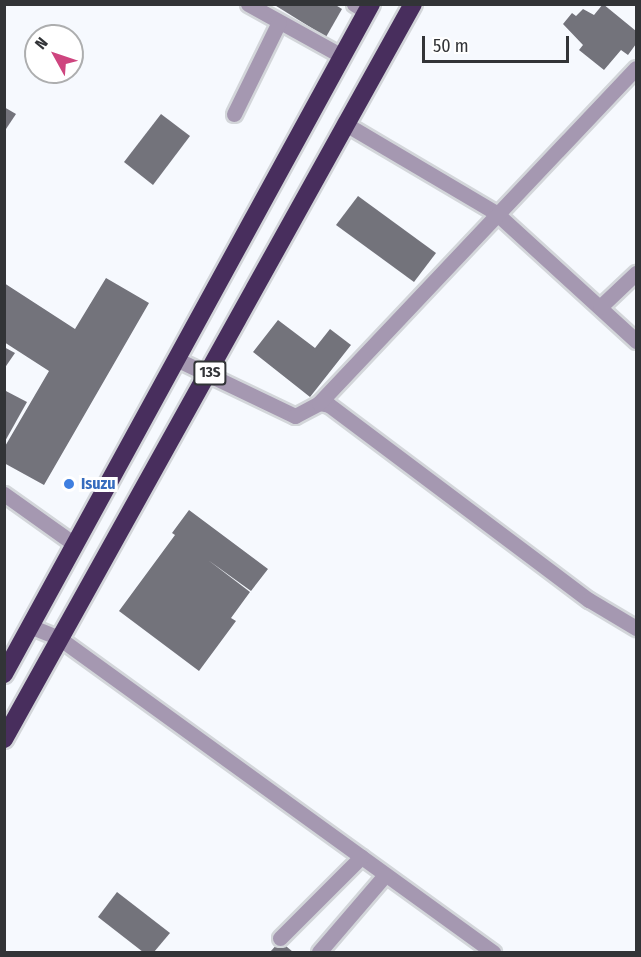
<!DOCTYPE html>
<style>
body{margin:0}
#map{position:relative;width:641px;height:957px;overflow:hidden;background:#f6f9fe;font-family:"Fira Sans Condensed",sans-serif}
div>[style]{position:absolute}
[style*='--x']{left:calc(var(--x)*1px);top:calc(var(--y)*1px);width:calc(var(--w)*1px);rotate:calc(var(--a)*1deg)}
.building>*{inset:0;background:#73737b}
.roads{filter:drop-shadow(2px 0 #d3d6da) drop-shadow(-2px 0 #d3d6da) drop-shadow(0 2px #d3d6da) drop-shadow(0 -2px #d3d6da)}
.minor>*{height:15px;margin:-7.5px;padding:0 7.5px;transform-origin:7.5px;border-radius:7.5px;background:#a598b1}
.highway>*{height:18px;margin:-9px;padding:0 9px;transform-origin:9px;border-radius:9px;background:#482e5d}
.dots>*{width:16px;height:16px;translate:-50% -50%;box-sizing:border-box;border:3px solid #fff;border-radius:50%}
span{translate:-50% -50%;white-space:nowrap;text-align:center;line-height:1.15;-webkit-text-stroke:6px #fff;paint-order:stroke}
.shield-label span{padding:2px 4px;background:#fff;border:2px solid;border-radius:4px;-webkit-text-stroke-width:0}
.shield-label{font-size:15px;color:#323437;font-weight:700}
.shop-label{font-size:16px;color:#366cbe;font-weight:700}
.left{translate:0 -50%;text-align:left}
.frame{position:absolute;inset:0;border:6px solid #323437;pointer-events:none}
.north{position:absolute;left:24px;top:24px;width:60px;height:60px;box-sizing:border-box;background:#fff;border:2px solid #adaeaf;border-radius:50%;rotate:310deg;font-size:16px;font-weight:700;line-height:24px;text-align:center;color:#323437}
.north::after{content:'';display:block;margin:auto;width:21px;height:27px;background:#ce457f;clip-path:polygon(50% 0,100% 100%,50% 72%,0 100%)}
.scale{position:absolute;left:422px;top:36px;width:147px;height:27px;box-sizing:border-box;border:3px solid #323437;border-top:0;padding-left:8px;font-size:18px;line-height:21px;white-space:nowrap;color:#323437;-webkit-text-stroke:4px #fff;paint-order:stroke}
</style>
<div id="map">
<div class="building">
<div style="clip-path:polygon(273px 4px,334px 4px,342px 9px,326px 37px)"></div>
<div style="clip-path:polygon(603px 4px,636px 31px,636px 44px,628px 55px,621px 50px,604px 70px,579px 50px,583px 45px,563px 24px,572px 13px,576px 16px,583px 9px,594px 15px)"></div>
<div style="clip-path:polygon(4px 107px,16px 114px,4px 132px)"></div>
<div style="clip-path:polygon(161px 114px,190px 136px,153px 185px,124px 162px)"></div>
<div style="clip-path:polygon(358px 196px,436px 253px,414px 282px,336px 225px)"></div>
<div style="clip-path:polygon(106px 278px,149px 303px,44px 485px,4px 463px,4px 448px,49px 371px,4px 342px,4px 283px,75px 329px)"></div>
<div style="clip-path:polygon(278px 320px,315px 348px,330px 329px,351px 345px,310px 397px,253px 352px)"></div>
<div style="clip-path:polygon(4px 347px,15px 353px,4px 369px)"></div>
<div style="clip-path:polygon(4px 390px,27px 402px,4px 443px)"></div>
<div style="clip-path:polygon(189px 510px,268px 569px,251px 591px,208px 560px,250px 592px,231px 618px,236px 621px,199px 671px,119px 611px,175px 535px,172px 533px)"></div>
<div style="clip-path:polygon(117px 892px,170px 933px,154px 952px,143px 952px,98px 917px)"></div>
<div style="clip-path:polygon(280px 941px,293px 952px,270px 952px)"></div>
</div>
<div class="roads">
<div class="minor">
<div style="--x:248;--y:4;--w:107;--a:29"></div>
<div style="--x:354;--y:4;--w:15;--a:32"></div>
<div style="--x:234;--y:114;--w:102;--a:-63.9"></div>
<div style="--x:344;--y:123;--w:177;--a:30.6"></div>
<div style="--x:496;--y:213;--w:190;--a:42.4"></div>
<div style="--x:600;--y:307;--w:50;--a:-43.4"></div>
<div style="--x:176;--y:359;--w:132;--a:25.6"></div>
<div style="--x:295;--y:416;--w:27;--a:-28"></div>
<div style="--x:319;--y:403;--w:10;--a:11"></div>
<div style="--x:329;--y:405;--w:325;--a:36.9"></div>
<div style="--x:589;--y:600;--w:55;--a:30.8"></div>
<div style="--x:319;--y:403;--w:461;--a:-46.6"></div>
<div style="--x:4;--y:494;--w:86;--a:35.5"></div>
<div style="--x:32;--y:627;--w:29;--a:22"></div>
<div style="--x:59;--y:638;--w:536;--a:35.89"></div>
<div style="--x:280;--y:938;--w:115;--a:-45"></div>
<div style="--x:319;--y:952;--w:101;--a:-49.4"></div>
</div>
<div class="highway">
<div style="--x:4;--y:674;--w:764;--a:-61.29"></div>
<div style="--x:4;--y:739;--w:841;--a:-60.91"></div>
</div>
</div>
<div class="dots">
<div style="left:69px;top:484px;background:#3f7fe0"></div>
</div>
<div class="shield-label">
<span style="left:210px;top:373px">13S</span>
</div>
<div class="shop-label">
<span class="left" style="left:81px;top:484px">Isuzu</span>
</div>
<div class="frame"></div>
<div class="north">N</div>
<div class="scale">50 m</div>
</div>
